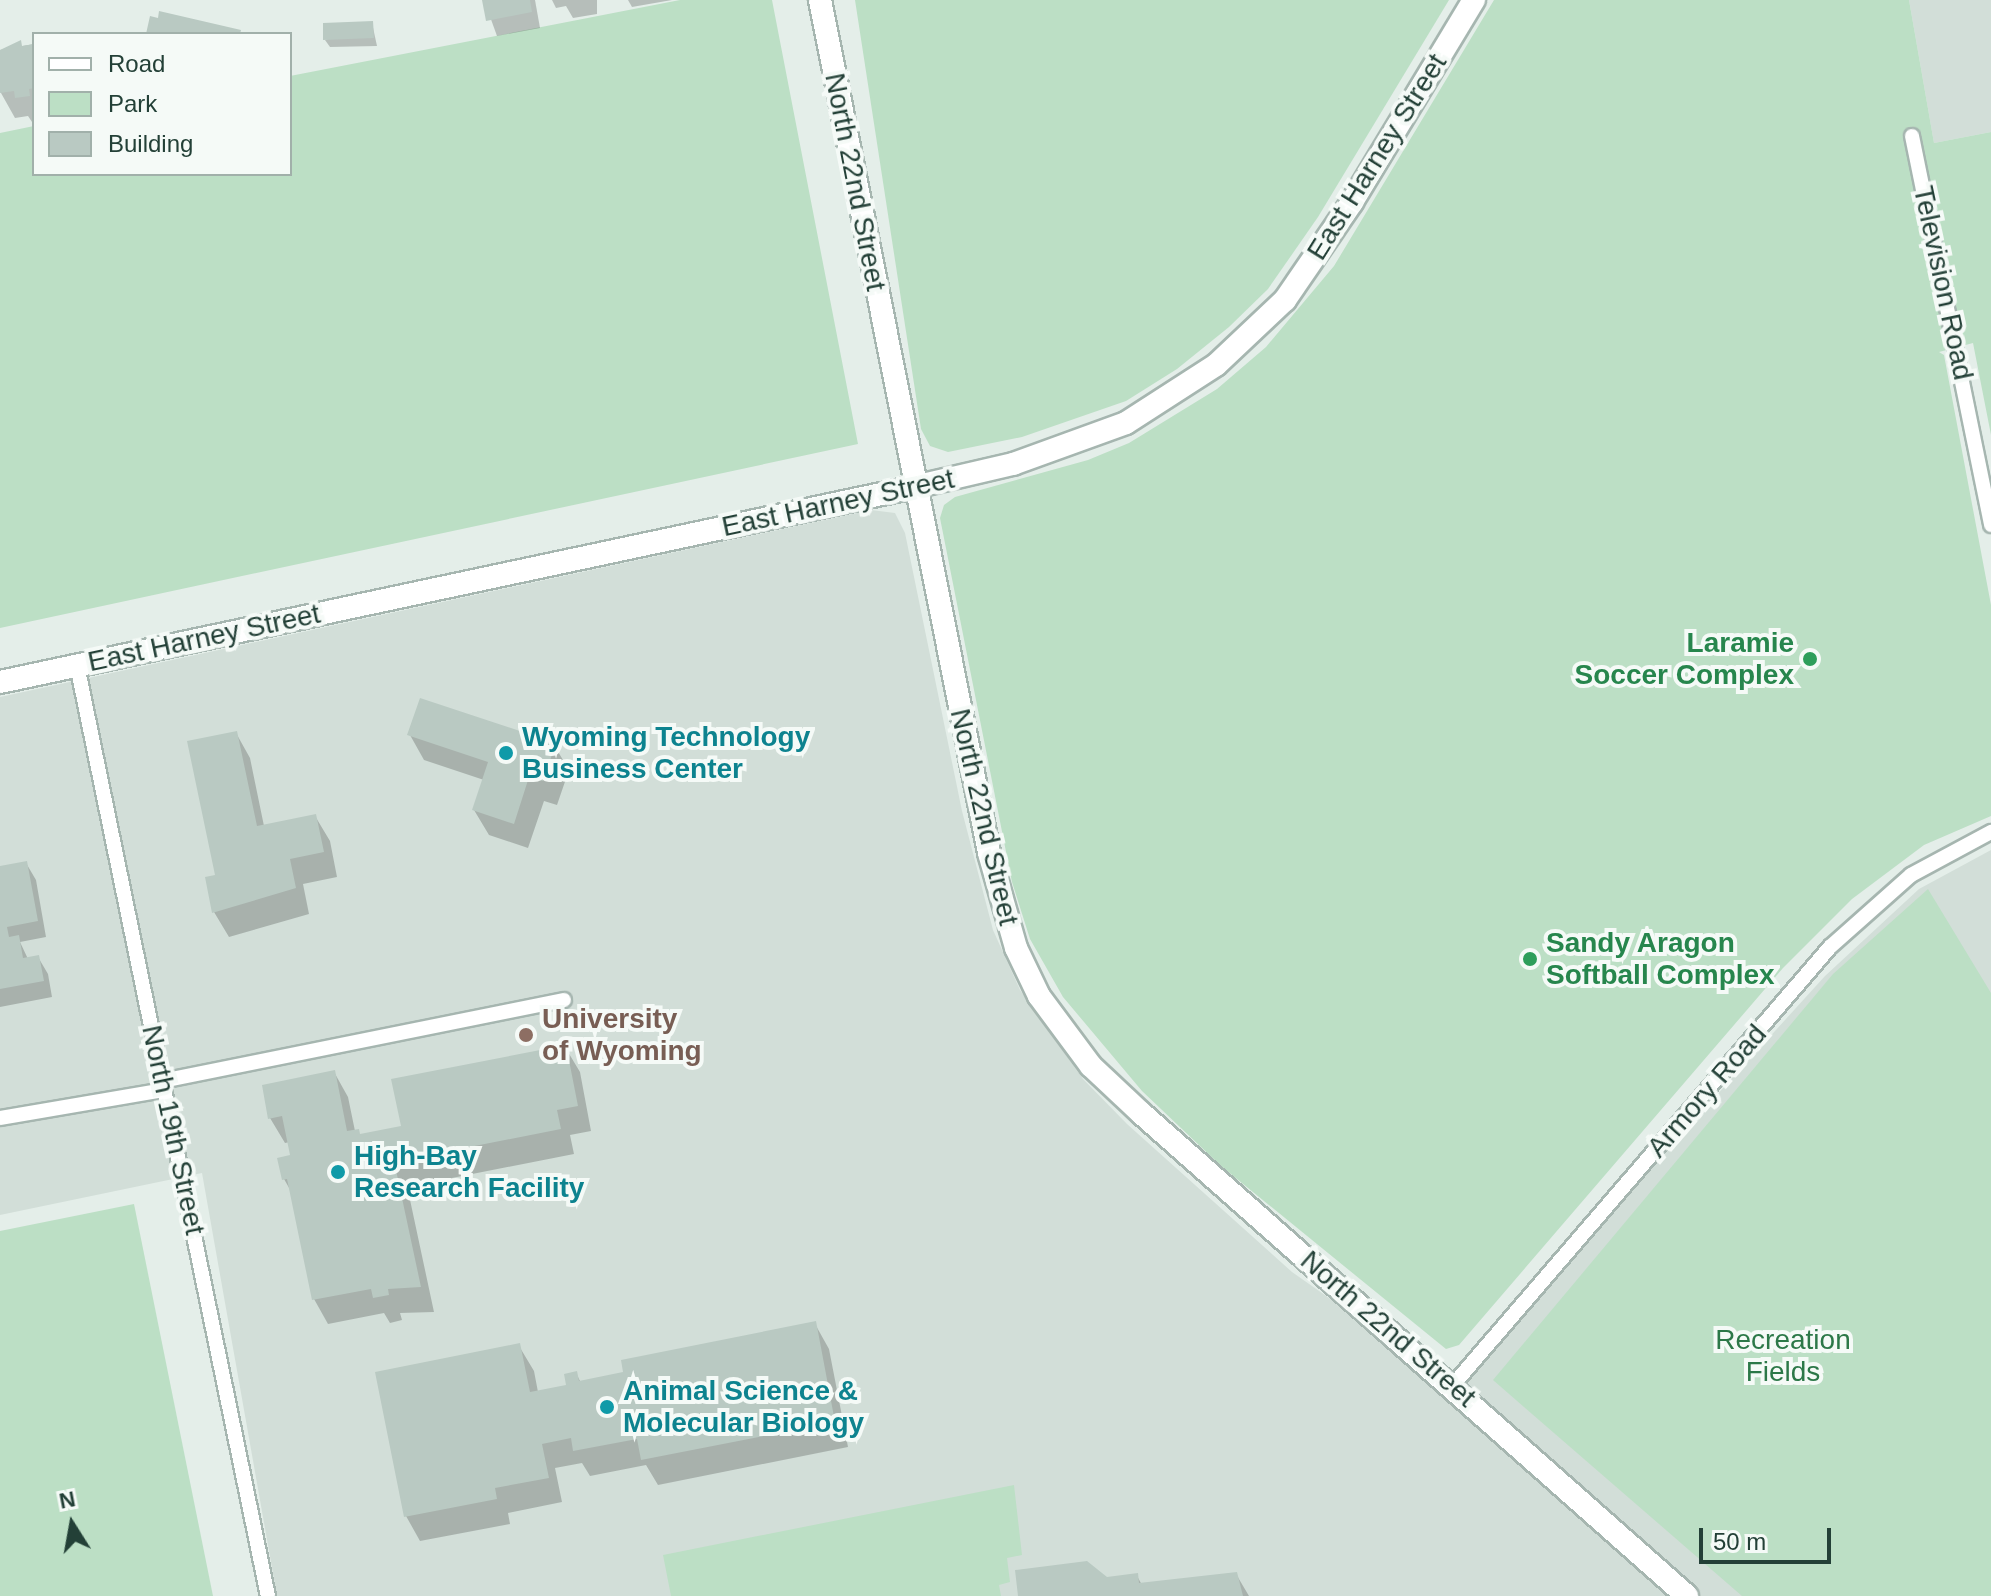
<!DOCTYPE html>
<style>
body{margin:0}
#map{position:relative;width:1991px;height:1596px;overflow:hidden;background:#e4eee9;font-family:Helvetica,sans-serif}
div>[style]{position:absolute}
[style*='--x']{left:calc(var(--x)*1px);top:calc(var(--y)*1px);width:calc(var(--w)*1px);rotate:calc(var(--a)*1deg)}
.built>*{inset:0;background:#d2ded8}
.green>*{inset:0;background:#bcdfc5}
.shadow>*{inset:0;background:#0003}
.building>*{inset:0;background:#b9c9c2}
.roads{filter:drop-shadow(2px 0 #a6b6b0) drop-shadow(-2px 0 #a6b6b0) drop-shadow(0 2px #a6b6b0) drop-shadow(0 -2px #a6b6b0)}
.street>*{height:14px;margin:-7px;padding:0 7px;transform-origin:7px;border-radius:7px;background:#fff}
.secondary>*{height:22px;margin:-11px;padding:0 11px;transform-origin:11px;border-radius:11px;background:#fff}
.dots>*{width:22px;height:22px;translate:-50% -50%;box-sizing:border-box;border:4px solid #f5faf7;border-radius:50%}
span{translate:-50% -50%;white-space:nowrap;text-align:center;line-height:1.15;-webkit-text-stroke:8px #f5faf7;paint-order:stroke}
.street-label{font-size:28px;color:#234037}
.leisure-label{font-size:28px;color:#27864d;font-weight:700}
.right{translate:-100% -50%;text-align:right}
.left{translate:0 -50%;text-align:left}
.culture-label{font-size:28px;color:#0d838f;font-weight:700}
.education-label{font-size:28px;color:#785e54;font-weight:700}
.park-label{font-size:28px;color:#2c7848}
.legend{position:absolute;left:32px;top:32px;width:260px;height:144px;box-sizing:border-box;background:#f5faf7;border:2px solid #a1b0aa;margin:0;padding:10px 14px;list-style:none;font-size:24px;color:#234037}
.legend li{display:flex;align-items:center;gap:16px;height:40px}
.legend b{width:40px;border:2px solid #a1b0aa}
.north{position:absolute;left:32px;top:1484px;width:80px;height:80px;-webkit-text-stroke:6px #f5faf7;paint-order:stroke;rotate:349deg;font-size:22px;font-weight:700;line-height:32px;text-align:center;color:#234037}
.north::after{content:'';display:block;margin:auto;width:28px;height:36px;background:#234037;clip-path:polygon(50% 0,100% 100%,50% 72%,0 100%)}
.scale{position:absolute;left:1699px;top:1528px;width:132px;height:36px;box-sizing:border-box;border:4px solid #234037;border-top:0;padding-left:10px;font-size:24px;line-height:28px;white-space:nowrap;color:#234037;-webkit-text-stroke:6px #f5faf7;paint-order:stroke}
</style>
<div id="map">
<div class="built">
<div style="clip-path:polygon(1909px 0,1991px 0,1991px 132px,1934px 143px)"></div>
<div style="clip-path:polygon(871px 510px,895px 513px,905px 533px,962px 811px,993px 930px,1020px 990px,1083px 1079px,1127px 1124px,1292px 1272px,1453px 1385px,1825px 976px,1919px 889px,1991px 850px,1991px 1596px,277px 1596px,202px 1173px,0 1215px,0 697px)"></div>
</div>
<div class="green">
<div style="clip-path:polygon(680px 0,772px 0,858px 444px,0 628px,0 133px,34px 126px,34px 174px,290px 174px,290px 76px)"></div>
<div style="clip-path:polygon(855px 0,1449px 0,1318px 217px,1268px 289px,1229px 327px,1177px 369px,1126px 401px,1022px 437px,948px 452px,930px 446px,921px 429px)"></div>
<div style="clip-path:polygon(1494px 0,1909px 0,1934px 143px,1991px 132px,1991px 435px,1973px 343px,1939px 352px,1944px 355px,1991px 605px,1991px 816px,1924px 845px,1852px 899px,1783px 968px,1459px 1345px,1446px 1349px,1221px 1166px,1142px 1091px,1063px 997px,1030px 939px,1012px 882px,940px 518px,944px 505px,955px 497px,1088px 460px,1129px 443px,1217px 389px,1266px 347px,1334px 266px)"></div>
<div style="clip-path:polygon(1928px 889px,1991px 993px,1991px 1596px,1742px 1596px,1493px 1380px,1833px 974px)"></div>
<div style="clip-path:polygon(134px 1204px,213px 1596px,0 1596px,0 1231px)"></div>
<div style="clip-path:polygon(1014px 1485px,1022px 1555px,1007px 1558px,1010px 1582px,999px 1585px,1001px 1596px,671px 1596px,663px 1555px)"></div>
</div>
<div class="shadow">
<div style="clip-path:polygon(484px 0,535px 0,540px 28px,497px 36px)"></div>
<div style="clip-path:polygon(552px 0,597px 0,597px 14px,573px 18px,566px 6px,556px 8px)"></div>
<div style="clip-path:polygon(628px 0,672px 0,632px 7px)"></div>
<div style="clip-path:polygon(372px 23px,377px 46px,330px 47px,325px 40px)"></div>
<div style="clip-path:polygon(34px 44px,34px 122px,32px 122px,28px 116px,15px 118px,1px 93px,0 50px)"></div>
<div style="clip-path:polygon(236px 733px,250px 758px,264px 826px,315px 816px,330px 841px,337px 877px,303px 884px,309px 914px,229px 937px,214px 912px)"></div>
<div style="clip-path:polygon(410px 735px,554px 745px,569px 770px,557px 805px,544px 801px,528px 848px,489px 835px,474px 810px,484px 780px,424px 760px)"></div>
<div style="clip-path:polygon(26px 863px,36px 880px,46px 937px,20px 942px,28px 959px,38px 957px,48px 974px,52px 997px,0 1007px,0 869px)"></div>
<div style="clip-path:polygon(565px 1047px,580px 1072px,591px 1131px,570px 1135px,574px 1154px,447px 1179px,448px 1184px,424px 1189px,418px 1178px,406px 1181px,434px 1312px,400px 1313px,402px 1320px,390px 1323px,384px 1313px,328px 1324px,314px 1299px,292px 1193px,284px 1179px,292px 1157px,290px 1142px,285px 1143px,270px 1118px,334px 1072px,348px 1097px,355px 1131px,361px 1136px,403px 1127px)"></div>
<div style="clip-path:polygon(815px 1324px,829px 1349px,848px 1447px,658px 1485px,646px 1465px,590px 1476px,582px 1463px,555px 1468px,562px 1502px,508px 1513px,510px 1524px,420px 1541px,406px 1516px,519px 1346px,534px 1371px,538px 1392px,569px 1386px,576px 1373px,581px 1383px,625px 1374px)"></div>
<div style="clip-path:polygon(1236px 1574px,1249px 1596px,1020px 1596px,1137px 1576px,1142px 1585px)"></div>
</div>
<div class="building">
<div style="clip-path:polygon(482px 0,530px 0,532px 12px,486px 21px)"></div>
<div style="clip-path:polygon(159px 11px,241px 30px,240px 34px,146px 34px,150px 16px,158px 18px)"></div>
<div style="clip-path:polygon(373px 21px,374px 38px,323px 40px,323px 23px)"></div>
<div style="clip-path:polygon(21px 40px,22px 46px,34px 44px,34px 88px,29px 89px,30px 96px,15px 98px,14px 91px,0 93px,0 50px)"></div>
<div style="clip-path:polygon(420px 698px,556px 743px,543px 781px,529px 777px,514px 824px,472px 810px,488px 762px,407px 735px)"></div>
<div style="clip-path:polygon(237px 731px,257px 826px,316px 814px,324px 852px,290px 859px,296px 888px,212px 913px,205px 877px,215px 875px,187px 741px)"></div>
<div style="clip-path:polygon(27px 861px,38px 921px,7px 927px,9px 937px,19px 935px,23px 958px,39px 955px,44px 981px,0 989px,0 866px)"></div>
<div style="clip-path:polygon(566px 1045px,578px 1106px,557px 1110px,561px 1129px,434px 1154px,435px 1159px,407px 1164px,405px 1153px,393px 1156px,421px 1287px,388px 1289px,389px 1295px,373px 1298px,371px 1289px,312px 1300px,287px 1179px,282px 1180px,277px 1158px,290px 1155px,282px 1116px,268px 1119px,262px 1085px,335px 1070px,347px 1131px,359px 1129px,360px 1134px,401px 1126px,391px 1079px)"></div>
<div style="clip-path:polygon(816px 1321px,835px 1422px,641px 1460px,637px 1439px,573px 1451px,571px 1438px,542px 1444px,549px 1478px,495px 1488px,497px 1499px,404px 1517px,375px 1372px,520px 1343px,530px 1392px,566px 1385px,564px 1374px,577px 1371px,579px 1381px,623px 1372px,621px 1360px)"></div>
<div style="clip-path:polygon(1087px 1561px,1107px 1577px,1138px 1573px,1139px 1583px,1237px 1572px,1243px 1596px,1018px 1596px,1015px 1570px)"></div>
</div>
<div class="roads">
<div class="street">
<div style="--x:1912;--y:136;--w:397;--a:78.5"></div>
<div style="--x:77;--y:665;--w:950;--a:78.41"></div>
<div style="--x:162;--y:1081;--w:410;--a:-11.4"></div>
<div style="--x:0;--y:1118;--w:166;--a:-9.7"></div>
<div style="--x:1453;--y:1385;--w:578;--a:-49.28"></div>
<div style="--x:1830;--y:947;--w:108;--a:-41.6"></div>
<div style="--x:1911;--y:875;--w:91;--a:-28.3"></div>
</div>
<div class="secondary">
<div style="--x:820;--y:0;--w:870;--a:78.79"></div>
<div style="--x:989;--y:853;--w:99;--a:74.1"></div>
<div style="--x:1016;--y:948;--w:53;--a:64.4"></div>
<div style="--x:1039;--y:996;--w:87;--a:53.4"></div>
<div style="--x:1091;--y:1066;--w:69;--a:43.2"></div>
<div style="--x:1141;--y:1113;--w:729;--a:41.5"></div>
<div style="--x:0;--y:682;--w:935;--a:-12.04"></div>
<div style="--x:914;--y:487;--w:102;--a:-13.1"></div>
<div style="--x:1013;--y:464;--w:120;--a:-19.9"></div>
<div style="--x:1126;--y:423;--w:107;--a:-32.8"></div>
<div style="--x:1216;--y:365;--w:95;--a:-43.3"></div>
<div style="--x:1285;--y:300;--w:119;--a:-55.6"></div>
<div style="--x:1352;--y:202;--w:236;--a:-58.9"></div>
</div>
</div>
<div class="dots">
<div style="left:1810px;top:659px;background:#2e9e5b"></div>
<div style="left:506px;top:753px;background:#0f9aa8"></div>
<div style="left:1530px;top:959px;background:#2e9e5b"></div>
<div style="left:526px;top:1035px;background:#8d6e63"></div>
<div style="left:338px;top:1172px;background:#0f9aa8"></div>
<div style="left:607px;top:1407px;background:#0f9aa8"></div>
</div>
<div class="street-label">
<span style="left:1377px;top:157px;rotate:-58deg">East Harney Street</span>
<span style="left:855px;top:182px;rotate:79deg">North 22nd Street</span>
<span style="left:1943px;top:283px;rotate:78deg">Television Road</span>
<span style="left:838px;top:503px;rotate:-12deg">East Harney Street</span>
<span style="left:204px;top:638px;rotate:-12deg">East Harney Street</span>
<span style="left:984px;top:817px;rotate:77deg">North 22nd Street</span>
<span style="left:1707px;top:1091px;rotate:-49deg">Armory Road</span>
<span style="left:173px;top:1130px;rotate:78deg">North 19th Street</span>
<span style="left:1388px;top:1329px;rotate:41deg">North 22nd Street</span>
</div>
<div class="leisure-label">
<span class="right" style="left:1794px;top:659px">Laramie<br>Soccer Complex</span>
<span class="left" style="left:1546px;top:959px">Sandy Aragon<br>Softball Complex</span>
</div>
<div class="culture-label">
<span class="left" style="left:522px;top:753px">Wyoming Technology<br>Business Center</span>
<span class="left" style="left:354px;top:1172px">High-Bay<br>Research Facility</span>
<span class="left" style="left:623px;top:1407px">Animal Science &amp;<br>Molecular Biology</span>
</div>
<div class="education-label">
<span class="left" style="left:542px;top:1035px">University<br>of Wyoming</span>
</div>
<div class="park-label">
<span style="left:1783px;top:1356px">Recreation<br>Fields</span>
</div>
<ul class="legend">
<li><b style="height:10px;background:#fff"></b>Road</li>
<li><b style="height:22px;background:#bcdfc5"></b>Park</li>
<li><b style="height:22px;background:#b9c9c2"></b>Building</li>
</ul>
<div class="north">N</div>
<div class="scale">50 m</div>
</div>
